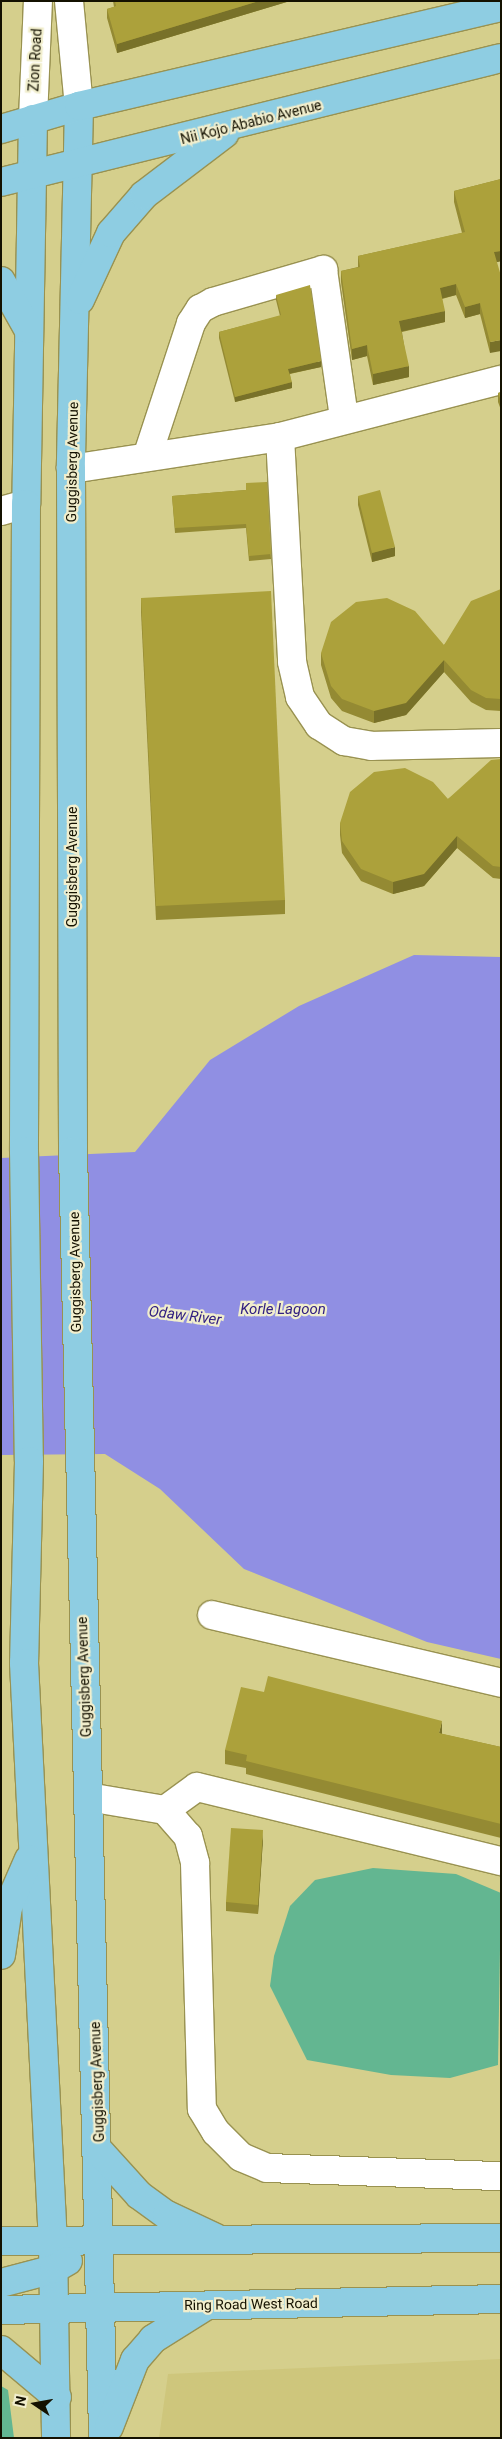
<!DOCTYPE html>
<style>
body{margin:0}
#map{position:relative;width:502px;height:2439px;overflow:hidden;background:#d5cf8c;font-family:Roboto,sans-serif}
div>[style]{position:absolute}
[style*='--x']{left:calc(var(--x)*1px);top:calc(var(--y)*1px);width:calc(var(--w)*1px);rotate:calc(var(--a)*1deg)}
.built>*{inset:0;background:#cec67c}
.green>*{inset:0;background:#63b691}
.water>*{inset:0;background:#908fe3}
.roads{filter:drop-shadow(1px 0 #999251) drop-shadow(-1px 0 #999251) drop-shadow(0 1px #999251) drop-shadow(0 -1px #999251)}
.minor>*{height:28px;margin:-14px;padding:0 14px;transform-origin:14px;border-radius:14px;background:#fff}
.major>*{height:28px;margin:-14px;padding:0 14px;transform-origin:14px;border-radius:14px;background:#8ecde2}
.wall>*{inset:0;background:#948a33}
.shaded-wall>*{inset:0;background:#787129}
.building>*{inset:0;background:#aca13b}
span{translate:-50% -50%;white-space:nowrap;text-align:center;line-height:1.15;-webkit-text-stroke:4.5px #f1eecd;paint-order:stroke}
.street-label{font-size:14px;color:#141100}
.water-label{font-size:15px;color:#322080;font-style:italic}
.frame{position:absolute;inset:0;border:2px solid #141100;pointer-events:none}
.north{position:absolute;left:10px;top:2379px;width:50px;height:50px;-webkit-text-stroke:4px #f1eecd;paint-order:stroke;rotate:282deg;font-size:14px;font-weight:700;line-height:20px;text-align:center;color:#141100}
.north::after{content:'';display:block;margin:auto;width:18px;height:22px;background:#141100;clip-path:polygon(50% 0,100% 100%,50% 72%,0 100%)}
</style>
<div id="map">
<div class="built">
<div style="clip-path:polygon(501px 2359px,501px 2438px,159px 2438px,168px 2374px)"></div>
</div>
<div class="green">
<div style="clip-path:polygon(373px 1868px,456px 1874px,501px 1893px,498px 2065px,450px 2078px,391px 2075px,307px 2060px,270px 1986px,274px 1956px,290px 1906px,315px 1880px)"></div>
<div style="clip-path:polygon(1px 2386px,8px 2390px,14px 2438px,1px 2438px)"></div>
</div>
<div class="water">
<div style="clip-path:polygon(414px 955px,501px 957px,501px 1659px,427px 1642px,244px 1569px,160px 1489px,105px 1454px,1px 1455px,1px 1158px,135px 1152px,210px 1060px,299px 1006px)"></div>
</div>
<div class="roads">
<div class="minor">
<div style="--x:69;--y:1;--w:105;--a:84.6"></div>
<div style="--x:33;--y:119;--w:118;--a:-87.6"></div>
<div style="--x:280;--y:437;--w:225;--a:86.9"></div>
<div style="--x:292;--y:662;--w:36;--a:77"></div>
<div style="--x:300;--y:697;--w:34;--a:56"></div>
<div style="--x:319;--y:725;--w:30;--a:33"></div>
<div style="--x:344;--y:741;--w:28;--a:10"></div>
<div style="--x:372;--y:746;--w:129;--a:-1.3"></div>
<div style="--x:147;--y:457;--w:141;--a:-71.8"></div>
<div style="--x:191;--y:323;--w:17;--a:-57"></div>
<div style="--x:200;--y:309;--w:15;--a:-28"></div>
<div style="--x:213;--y:302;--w:115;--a:-16.2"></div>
<div style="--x:323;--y:270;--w:149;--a:81.9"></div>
<div style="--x:71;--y:469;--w:211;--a:-8.7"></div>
<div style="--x:280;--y:437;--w:228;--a:-14.5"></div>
<div style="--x:1;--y:511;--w:26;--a:-16"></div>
<div style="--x:212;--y:1615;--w:297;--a:13.2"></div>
<div style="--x:88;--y:1797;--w:78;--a:9.6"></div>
<div style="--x:165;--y:1810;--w:35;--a:49"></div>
<div style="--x:188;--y:1836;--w:28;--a:75"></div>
<div style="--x:195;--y:1863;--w:246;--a:88.4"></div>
<div style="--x:202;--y:2109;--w:27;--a:59"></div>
<div style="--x:216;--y:2132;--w:35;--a:45"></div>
<div style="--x:241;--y:2157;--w:28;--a:23"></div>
<div style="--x:267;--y:2168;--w:234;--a:2"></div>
<div style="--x:165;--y:1810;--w:39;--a:-36"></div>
<div style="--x:197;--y:1787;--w:313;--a:13.7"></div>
</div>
<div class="major">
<div style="--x:79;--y:106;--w:363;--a:91.3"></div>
<div style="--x:71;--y:469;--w:682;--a:89.83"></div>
<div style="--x:73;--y:1151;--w:1287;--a:88.66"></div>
<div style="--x:33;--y:119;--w:385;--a:91"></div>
<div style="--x:26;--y:504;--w:647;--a:90.18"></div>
<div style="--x:24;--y:1151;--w:310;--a:89.1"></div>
<div style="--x:29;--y:1461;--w:202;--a:91.4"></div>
<div style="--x:24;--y:1663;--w:582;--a:87.14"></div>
<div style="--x:53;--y:2244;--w:194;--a:89.1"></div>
<div style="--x:1;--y:129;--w:81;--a:-16.4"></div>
<div style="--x:79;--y:106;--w:433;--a:-13.2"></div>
<div style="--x:1;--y:182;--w:515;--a:-13.93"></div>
<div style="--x:1;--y:281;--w:55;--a:60.6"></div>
<div style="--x:80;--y:300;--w:74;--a:-65.2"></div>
<div style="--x:111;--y:233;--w:50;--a:-49"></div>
<div style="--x:144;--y:195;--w:101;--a:-37.3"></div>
<div style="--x:1;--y:1955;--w:49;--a:-81.7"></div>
<div style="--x:8;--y:1907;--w:52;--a:-66.4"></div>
<div style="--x:100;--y:2152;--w:58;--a:47.8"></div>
<div style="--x:139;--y:2195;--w:34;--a:36"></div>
<div style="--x:167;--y:2215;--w:54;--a:25.1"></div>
<div style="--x:1;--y:2241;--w:500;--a:-0.34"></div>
<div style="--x:1;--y:2283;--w:55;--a:-14.8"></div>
<div style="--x:54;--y:2269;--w:16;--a:-30"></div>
<div style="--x:1;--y:2310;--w:500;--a:-1.26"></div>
<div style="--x:1;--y:2350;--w:73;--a:40"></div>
<div style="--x:109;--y:2427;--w:72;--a:-68.8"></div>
<div style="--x:135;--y:2360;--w:28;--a:-49"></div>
<div style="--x:153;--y:2339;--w:62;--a:-31.9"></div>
</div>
</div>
<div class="wall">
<div style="clip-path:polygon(113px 1px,290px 1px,117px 53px,107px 18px,107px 9px,114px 7px)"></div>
<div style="clip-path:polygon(501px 179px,501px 261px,497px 262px,490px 353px,480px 314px,465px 318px,456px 295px,442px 299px,445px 322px,402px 332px,409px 377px,373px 385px,367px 356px,352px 360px,341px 282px,341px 271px,358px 267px,358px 256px,462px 233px,454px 202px,454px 191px)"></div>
<div style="clip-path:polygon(276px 295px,321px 367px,290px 374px,292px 388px,235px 402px,219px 338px,219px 332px,280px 316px,276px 300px)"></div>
<div style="clip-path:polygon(501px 392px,501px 410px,498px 402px,498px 393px)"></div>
<div style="clip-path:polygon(267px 482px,271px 559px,249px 561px,246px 528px,175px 533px,172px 496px,246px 490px)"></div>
<div style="clip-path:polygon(358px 496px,395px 556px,372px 562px,358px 505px)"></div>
<div style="clip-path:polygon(501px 589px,501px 711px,486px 710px,471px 702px,444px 672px,406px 715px,374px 723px,342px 711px,331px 698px,321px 665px,321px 653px,444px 645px)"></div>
<div style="clip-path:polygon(141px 598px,285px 900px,285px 914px,156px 920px,141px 612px)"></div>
<div style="clip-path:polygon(501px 759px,501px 879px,493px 878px,457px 848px,424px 886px,393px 894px,361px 881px,342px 853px,340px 835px,340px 823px,448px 799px)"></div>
<div style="clip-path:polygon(442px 1734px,501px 1747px,501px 1838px,246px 1774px,246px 1768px,225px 1764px,225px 1750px)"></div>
<div style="clip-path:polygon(263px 1839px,258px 1914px,226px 1911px,226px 1902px)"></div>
</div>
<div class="shaded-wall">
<div style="clip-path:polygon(259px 1px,290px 1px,117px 53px,117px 44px)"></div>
<div style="clip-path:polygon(501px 251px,501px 261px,494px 263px,494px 252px)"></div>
<div style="clip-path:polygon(456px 284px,456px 295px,440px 299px,440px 288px)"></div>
<div style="clip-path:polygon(480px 303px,480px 314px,465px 318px,465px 307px)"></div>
<div style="clip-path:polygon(445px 311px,445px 322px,399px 332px,399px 321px)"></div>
<div style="clip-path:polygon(501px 340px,501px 351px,490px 353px,490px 342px)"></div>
<div style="clip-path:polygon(367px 345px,367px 356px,352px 360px,352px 349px)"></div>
<div style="clip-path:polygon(321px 361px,321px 367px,288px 374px,288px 369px)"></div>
<div style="clip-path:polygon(409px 366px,409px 377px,373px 385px,373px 374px)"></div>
<div style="clip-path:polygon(292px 382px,292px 388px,235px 402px,235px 397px)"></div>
<div style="clip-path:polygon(395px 547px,395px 556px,372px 562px,372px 553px)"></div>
<div style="clip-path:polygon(444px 660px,444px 672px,406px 715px,374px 723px,374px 711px)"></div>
<div style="clip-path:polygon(457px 836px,457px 848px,424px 886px,393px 894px,393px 882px)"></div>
<div style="clip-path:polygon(442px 1721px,442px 1735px,439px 1733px)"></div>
<div style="clip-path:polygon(263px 1830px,263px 1839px,258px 1914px,258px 1905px)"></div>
</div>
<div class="building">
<div style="clip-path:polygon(115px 1px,259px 1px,117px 44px,107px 9px,116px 6px)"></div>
<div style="clip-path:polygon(501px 179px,501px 251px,494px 252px,501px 276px,501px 340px,490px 342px,480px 303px,465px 307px,456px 284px,440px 288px,445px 311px,399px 321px,409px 366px,373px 374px,367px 345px,352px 349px,341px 271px,360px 267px,358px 256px,465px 232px,454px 191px)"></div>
<div style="clip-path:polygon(310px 285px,321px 361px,288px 369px,292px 382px,235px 397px,219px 332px,281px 315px,276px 295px)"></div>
<div style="clip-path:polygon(501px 392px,501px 401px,498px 393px)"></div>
<div style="clip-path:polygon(267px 482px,271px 554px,249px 556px,246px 524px,175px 528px,172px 496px,246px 490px,246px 483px)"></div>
<div style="clip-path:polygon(380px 490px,395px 547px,372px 553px,358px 496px)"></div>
<div style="clip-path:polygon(501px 589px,501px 699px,486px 698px,471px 690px,444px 660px,406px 703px,374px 711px,342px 699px,331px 686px,321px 653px,331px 622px,356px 602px,387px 598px,415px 611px,444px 645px,471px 601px)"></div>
<div style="clip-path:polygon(271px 591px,285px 900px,156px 906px,141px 598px)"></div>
<div style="clip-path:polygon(501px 759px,501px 867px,493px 866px,457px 836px,424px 874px,393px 882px,361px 869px,342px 841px,340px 823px,350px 792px,374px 772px,405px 768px,433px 782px,448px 799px,491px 760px)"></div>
<div style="clip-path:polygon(268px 1676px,442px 1721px,439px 1733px,501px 1747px,501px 1824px,246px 1761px,247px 1755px,225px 1750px,241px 1687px,264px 1692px)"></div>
<div style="clip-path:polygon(231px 1828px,263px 1830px,258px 1905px,226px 1902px)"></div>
</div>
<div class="street-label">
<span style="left:35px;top:60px;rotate:-87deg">Zion Road</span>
<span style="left:251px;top:122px;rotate:-14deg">Nii Kojo Ababio Avenue</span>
<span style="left:72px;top:462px;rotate:-89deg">Guggisberg Avenue</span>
<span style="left:72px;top:867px;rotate:-90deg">Guggisberg Avenue</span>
<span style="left:75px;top:1272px;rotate:-91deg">Guggisberg Avenue</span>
<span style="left:84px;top:1677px;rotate:-92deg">Guggisberg Avenue</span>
<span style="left:97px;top:2082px;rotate:-92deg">Guggisberg Avenue</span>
<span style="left:251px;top:2304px;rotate:-1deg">Ring Road West Road</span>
</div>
<div class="water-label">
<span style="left:283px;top:1310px">Korle Lagoon</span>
<span style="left:185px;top:1316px;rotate:7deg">Odaw River</span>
</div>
<div class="frame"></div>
<div class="north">N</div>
</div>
